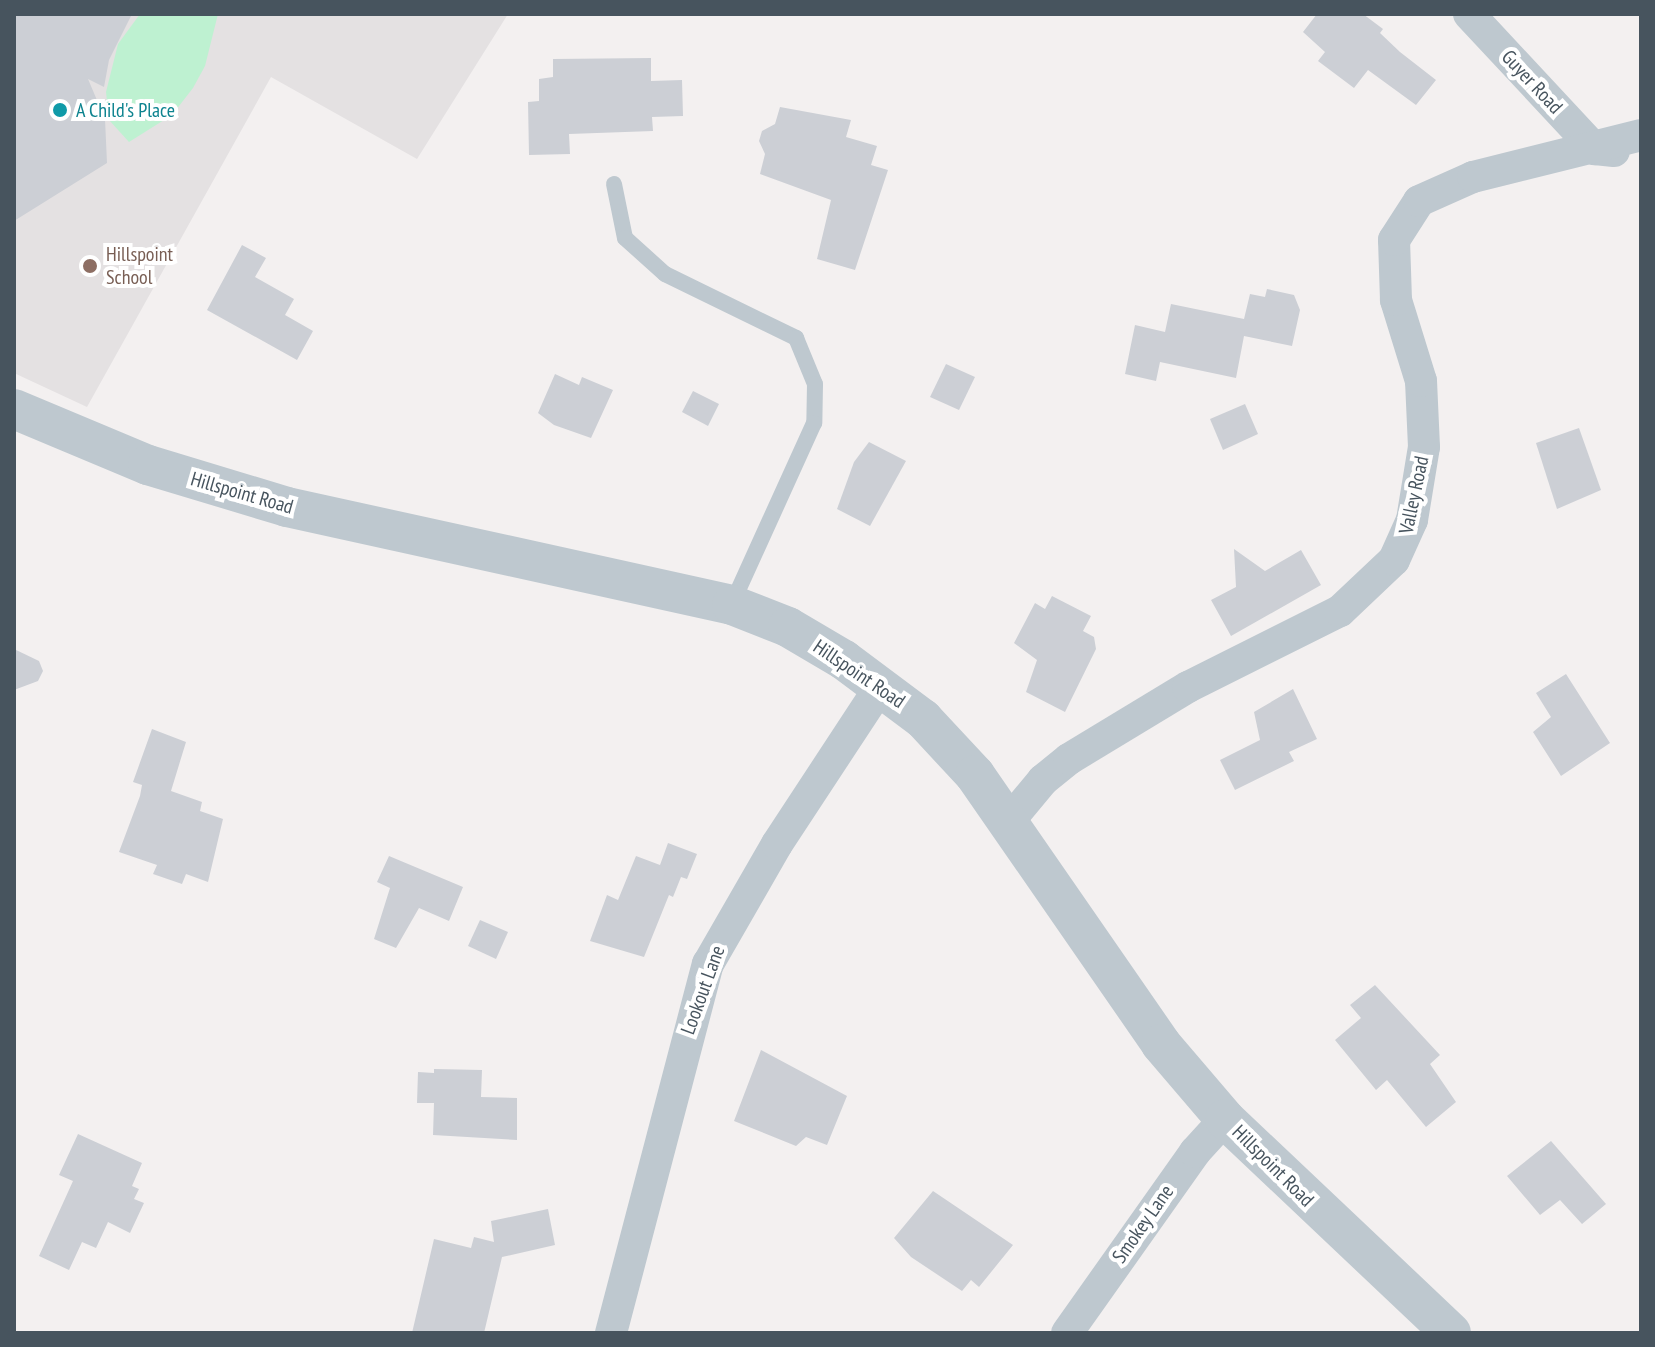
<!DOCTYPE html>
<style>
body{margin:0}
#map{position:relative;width:1655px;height:1347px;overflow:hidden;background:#f3f0f0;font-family:"PT Sans Narrow",sans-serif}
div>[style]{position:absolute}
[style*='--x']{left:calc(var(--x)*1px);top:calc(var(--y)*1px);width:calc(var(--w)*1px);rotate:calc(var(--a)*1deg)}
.education>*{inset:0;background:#e4e1e2}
.green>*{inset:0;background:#bef1d1}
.building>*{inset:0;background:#cccfd5}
.service>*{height:16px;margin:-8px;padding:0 8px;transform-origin:8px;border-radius:8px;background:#bec8cf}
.minor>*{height:32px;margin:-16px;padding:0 16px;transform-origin:16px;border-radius:16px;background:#bec8cf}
.tertiary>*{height:40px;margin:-20px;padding:0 20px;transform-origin:20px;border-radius:20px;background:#bec8cf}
.dots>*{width:22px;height:22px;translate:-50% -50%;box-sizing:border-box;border:4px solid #fff;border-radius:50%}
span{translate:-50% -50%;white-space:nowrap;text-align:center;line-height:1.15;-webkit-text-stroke:8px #fff;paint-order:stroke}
.street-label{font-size:20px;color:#47545e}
.culture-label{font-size:20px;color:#0d838f}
.left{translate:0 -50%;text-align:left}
.education-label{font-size:20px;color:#785e54}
.frame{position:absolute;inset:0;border:16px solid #47545e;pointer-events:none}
</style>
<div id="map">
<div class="education">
<div style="clip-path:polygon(14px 14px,508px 14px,417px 159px,271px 77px,87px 407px,14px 373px)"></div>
</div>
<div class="green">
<div style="clip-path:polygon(140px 14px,218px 14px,205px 66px,193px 88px,172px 115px,129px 142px,109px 120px,106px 92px,118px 44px)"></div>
</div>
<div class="building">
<div style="clip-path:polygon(14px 14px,132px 14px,109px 60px,104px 87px,88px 79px,105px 119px,107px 163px,14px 221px)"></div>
<div style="clip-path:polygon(1317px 14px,1363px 14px,1383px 29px,1380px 33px,1400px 52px,1436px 80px,1416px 105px,1368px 70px,1354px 88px,1318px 61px,1325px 52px,1303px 32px)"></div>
<div style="clip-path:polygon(651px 58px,651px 81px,682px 80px,683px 116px,652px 117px,653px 131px,569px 134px,570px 154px,529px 155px,528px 102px,539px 101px,539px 79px,553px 77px,553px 59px)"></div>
<div style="clip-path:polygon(780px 107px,851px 120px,846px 137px,877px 146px,871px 165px,888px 170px,855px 270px,817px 259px,831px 200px,760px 174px,765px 154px,759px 141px,762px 131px,775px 124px)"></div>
<div style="clip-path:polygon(242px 245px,266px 258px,255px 277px,294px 299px,285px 315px,313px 331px,297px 360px,207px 310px)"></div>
<div style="clip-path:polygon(1267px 289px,1294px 295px,1300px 310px,1292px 346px,1244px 336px,1236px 378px,1160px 362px,1156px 381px,1125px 374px,1135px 325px,1165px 332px,1171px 304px,1244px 319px,1250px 294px,1265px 297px)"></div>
<div style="clip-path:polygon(946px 364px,975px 377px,959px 410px,930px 397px)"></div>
<div style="clip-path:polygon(555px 374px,579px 385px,582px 377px,613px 390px,591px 438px,554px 425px,538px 413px)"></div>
<div style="clip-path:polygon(693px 391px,719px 404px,708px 426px,682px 412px)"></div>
<div style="clip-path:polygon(1245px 404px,1258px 434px,1223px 450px,1210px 419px)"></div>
<div style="clip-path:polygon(1579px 428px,1601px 490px,1557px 509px,1536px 443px)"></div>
<div style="clip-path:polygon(869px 442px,906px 461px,870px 526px,837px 509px,854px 462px)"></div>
<div style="clip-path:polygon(1234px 549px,1265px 571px,1301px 550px,1321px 585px,1231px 636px,1211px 600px,1236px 587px)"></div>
<div style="clip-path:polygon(1052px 596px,1091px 616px,1083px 631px,1094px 637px,1096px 649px,1065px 712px,1026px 692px,1037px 660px,1014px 643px,1035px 603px,1045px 609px)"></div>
<div style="clip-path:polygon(14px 649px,39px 661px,43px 671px,38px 681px,14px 690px)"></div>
<div style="clip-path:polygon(1566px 674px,1610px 743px,1561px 776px,1533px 732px,1551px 717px,1536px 693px)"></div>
<div style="clip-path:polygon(1293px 689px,1317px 739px,1289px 752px,1294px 761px,1235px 790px,1220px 760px,1260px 740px,1254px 712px)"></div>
<div style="clip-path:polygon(152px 729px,186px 742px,171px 791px,202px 802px,200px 811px,223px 819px,208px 882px,186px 874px,182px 884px,153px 874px,157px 865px,119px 852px,140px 796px,142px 785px,133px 782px)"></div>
<div style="clip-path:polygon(668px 843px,697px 854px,687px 879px,681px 877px,673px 897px,669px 895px,644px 957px,590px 941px,607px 895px,618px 900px,636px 856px,660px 865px)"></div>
<div style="clip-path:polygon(389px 856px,463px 887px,449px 921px,419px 908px,396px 948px,374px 939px,390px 888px,377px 882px)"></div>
<div style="clip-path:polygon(480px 920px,508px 932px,496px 959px,468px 946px)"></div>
<div style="clip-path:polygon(1375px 985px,1440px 1055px,1430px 1064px,1456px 1102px,1426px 1127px,1387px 1080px,1376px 1090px,1335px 1040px,1361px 1018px,1350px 1005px)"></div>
<div style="clip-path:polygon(761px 1050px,847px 1096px,827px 1145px,806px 1137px,796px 1146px,734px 1121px)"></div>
<div style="clip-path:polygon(434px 1069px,482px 1070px,481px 1097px,517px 1098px,517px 1140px,433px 1135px,434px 1103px,417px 1103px,418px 1072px,434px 1073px)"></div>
<div style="clip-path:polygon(78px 1134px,142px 1163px,132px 1186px,139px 1189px,134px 1199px,144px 1203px,130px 1233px,108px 1222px,96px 1248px,82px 1242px,69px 1270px,39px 1256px,73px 1181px,59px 1175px)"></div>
<div style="clip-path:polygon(1551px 1141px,1606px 1204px,1582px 1224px,1560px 1200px,1540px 1215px,1507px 1176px)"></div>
<div style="clip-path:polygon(933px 1191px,1013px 1245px,979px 1287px,971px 1280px,962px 1291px,911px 1257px,894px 1238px)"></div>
<div style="clip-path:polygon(548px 1209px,555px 1245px,502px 1257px,484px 1333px,412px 1333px,434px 1239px,471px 1248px,474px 1237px,494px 1242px,491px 1221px)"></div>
</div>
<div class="service">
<div style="--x:614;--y:184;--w:55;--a:78.5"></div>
<div style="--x:625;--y:238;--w:54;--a:42"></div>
<div style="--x:665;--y:274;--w:146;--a:26"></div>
<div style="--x:796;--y:338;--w:50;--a:67.6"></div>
<div style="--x:815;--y:384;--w:39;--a:91"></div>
<div style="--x:814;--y:423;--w:199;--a:114.4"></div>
</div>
<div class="minor">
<div style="--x:1469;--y:14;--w:185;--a:47"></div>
<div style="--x:1595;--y:149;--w:19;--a:6"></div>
<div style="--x:1009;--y:821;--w:53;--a:-50.3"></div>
<div style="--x:1043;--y:780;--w:33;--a:-39"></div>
<div style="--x:1069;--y:759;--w:139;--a:-31.2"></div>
<div style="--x:1188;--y:687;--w:170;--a:-26.6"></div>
<div style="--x:1340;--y:611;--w:74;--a:-43.4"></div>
<div style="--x:1394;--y:560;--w:44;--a:-65.8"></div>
<div style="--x:1412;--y:520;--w:74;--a:-80.7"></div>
<div style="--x:1424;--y:447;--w:66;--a:-92.6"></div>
<div style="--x:1421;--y:381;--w:85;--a:-107.2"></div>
<div style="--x:1396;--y:300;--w:60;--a:-91.9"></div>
<div style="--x:1394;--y:240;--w:46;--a:-57.3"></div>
<div style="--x:1419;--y:201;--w:59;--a:-24"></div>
<div style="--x:1473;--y:177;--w:173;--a:-14"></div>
<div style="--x:611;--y:1333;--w:382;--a:-75.3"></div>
<div style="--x:708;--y:964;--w:138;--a:-60.1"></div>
<div style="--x:777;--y:844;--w:191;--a:-56.7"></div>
<div style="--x:1067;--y:1333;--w:222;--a:-54.7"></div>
<div style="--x:1195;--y:1152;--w:45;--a:-47.7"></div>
</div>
<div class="tertiary">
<div style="--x:14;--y:409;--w:145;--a:22.7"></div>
<div style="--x:148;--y:465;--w:145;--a:16.8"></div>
<div style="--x:287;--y:507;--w:456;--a:12.4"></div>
<div style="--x:732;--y:605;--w:60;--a:21.4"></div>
<div style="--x:788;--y:627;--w:65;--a:30.5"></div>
<div style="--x:844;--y:660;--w:99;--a:36.8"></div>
<div style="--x:923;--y:719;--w:76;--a:47.1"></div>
<div style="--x:975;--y:775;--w:327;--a:55.3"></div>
<div style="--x:1161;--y:1044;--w:99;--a:49.5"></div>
<div style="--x:1225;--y:1119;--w:311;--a:43.4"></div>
</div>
<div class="dots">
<div style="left:60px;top:110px;background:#0f9aa8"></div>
<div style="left:90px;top:266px;background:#8d6e63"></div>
</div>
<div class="street-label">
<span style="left:1532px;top:82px;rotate:47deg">Guyer Road</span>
<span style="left:242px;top:493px;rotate:16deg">Hillspoint Road</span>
<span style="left:1414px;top:495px;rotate:-78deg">Valley Road</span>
<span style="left:859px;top:674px;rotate:34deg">Hillspoint Road</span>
<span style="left:703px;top:990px;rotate:-70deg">Lookout Lane</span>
<span style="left:1273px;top:1166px;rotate:45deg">Hillspoint Road</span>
<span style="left:1143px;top:1224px;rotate:-55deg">Smokey Lane</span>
</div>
<div class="culture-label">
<span class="left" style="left:76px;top:110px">A Child's Place</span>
</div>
<div class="education-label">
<span class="left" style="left:106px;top:266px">Hillspoint<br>School</span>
</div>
<div class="frame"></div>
</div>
